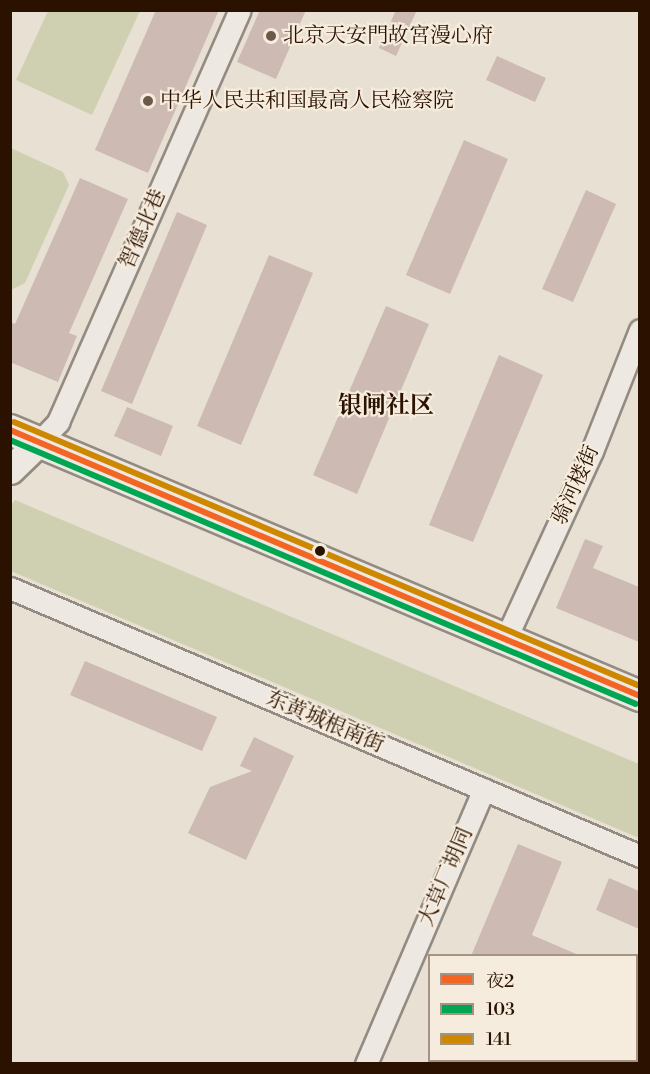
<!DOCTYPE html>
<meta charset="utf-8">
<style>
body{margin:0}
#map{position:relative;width:650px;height:1074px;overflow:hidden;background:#e8e0d3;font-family:"Libre Bodoni","Noto Serif SC",serif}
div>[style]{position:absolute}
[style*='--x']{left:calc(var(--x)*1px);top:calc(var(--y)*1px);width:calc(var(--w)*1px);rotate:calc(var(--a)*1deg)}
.green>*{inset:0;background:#cfd0b1}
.building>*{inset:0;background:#cdbab3}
.roads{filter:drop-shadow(2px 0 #938b82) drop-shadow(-2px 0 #938b82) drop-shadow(0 2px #938b82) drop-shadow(0 -2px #938b82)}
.minor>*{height:21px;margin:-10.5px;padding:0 10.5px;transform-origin:10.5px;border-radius:10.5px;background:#ede8e2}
.tertiary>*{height:27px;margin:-13.5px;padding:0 13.5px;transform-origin:13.5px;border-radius:13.5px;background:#ede8e2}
.secondary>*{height:30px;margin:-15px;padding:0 15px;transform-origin:15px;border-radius:15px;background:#ede8e2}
.bus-1>*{height:6px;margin:-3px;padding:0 3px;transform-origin:3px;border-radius:3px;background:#f26522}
.bus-2>*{height:6px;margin:-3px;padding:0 3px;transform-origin:3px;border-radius:3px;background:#00a651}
.bus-3>*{height:6px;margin:-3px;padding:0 3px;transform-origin:3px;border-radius:3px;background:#ce8800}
.dots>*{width:16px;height:16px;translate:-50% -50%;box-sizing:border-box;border:3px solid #f6ecdd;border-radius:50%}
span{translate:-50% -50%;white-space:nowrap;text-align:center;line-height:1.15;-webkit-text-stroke:4.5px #f6ecdd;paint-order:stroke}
.poi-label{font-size:21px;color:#2b1100}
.left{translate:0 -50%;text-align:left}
.street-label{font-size:21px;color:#2b1100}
.quarter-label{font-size:24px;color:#2b1100;font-weight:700}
.frame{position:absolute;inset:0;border:12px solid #2b1100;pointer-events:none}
.legend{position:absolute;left:428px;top:954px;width:210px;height:108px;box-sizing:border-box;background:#f6ecdd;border:2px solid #a59485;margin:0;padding:8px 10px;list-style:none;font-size:18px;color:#2b1100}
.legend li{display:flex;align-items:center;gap:12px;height:30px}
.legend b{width:30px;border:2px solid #a59485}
</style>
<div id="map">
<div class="green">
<div style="clip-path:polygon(48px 11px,140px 11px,92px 115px,16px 80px)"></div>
<div style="clip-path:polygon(11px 148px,63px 172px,69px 185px,25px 283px,11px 290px)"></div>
<div style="clip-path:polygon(15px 500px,639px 764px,639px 838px,11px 571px,11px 505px)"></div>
</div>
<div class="building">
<div style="clip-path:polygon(156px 10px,219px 10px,148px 173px,95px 150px)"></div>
<div style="clip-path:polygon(260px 10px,306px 10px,276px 79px,237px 62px)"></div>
<div style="clip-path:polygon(396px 10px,417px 10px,396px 56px,379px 48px)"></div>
<div style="clip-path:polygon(497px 56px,546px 78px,535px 102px,486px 80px)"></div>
<div style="clip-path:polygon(464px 140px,508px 159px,450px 294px,406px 275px)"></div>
<div style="clip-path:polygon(80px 178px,128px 199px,69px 333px,77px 336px,58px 382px,10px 362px,10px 322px,15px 324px)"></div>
<div style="clip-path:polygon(586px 190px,616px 204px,573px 302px,542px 289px)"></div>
<div style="clip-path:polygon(177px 212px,207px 225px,132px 404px,101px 391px)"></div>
<div style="clip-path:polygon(269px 255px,313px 273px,241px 445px,197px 426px)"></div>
<div style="clip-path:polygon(386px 306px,429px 324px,357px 494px,313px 475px)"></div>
<div style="clip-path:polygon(499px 355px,543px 375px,473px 542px,429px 525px)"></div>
<div style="clip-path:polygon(127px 407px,173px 426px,161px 456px,114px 436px)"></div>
<div style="clip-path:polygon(585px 539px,603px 546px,593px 568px,639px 587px,639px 642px,556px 608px)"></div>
<div style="clip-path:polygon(85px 661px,217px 717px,202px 751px,70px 695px)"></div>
<div style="clip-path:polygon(254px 737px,294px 756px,246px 860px,188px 833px,210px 787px,252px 771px,240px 766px)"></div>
<div style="clip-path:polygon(518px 844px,562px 862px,532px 935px,581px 956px,471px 956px)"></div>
<div style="clip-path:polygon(609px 878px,639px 891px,639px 929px,596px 910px)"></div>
</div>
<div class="roads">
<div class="minor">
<div style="--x:39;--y:442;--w:28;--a:-46"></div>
<div style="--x:58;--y:422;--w:450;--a:-66.2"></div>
<div style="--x:10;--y:588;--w:685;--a:23.04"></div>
<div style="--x:506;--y:638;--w:206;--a:-65.3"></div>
<div style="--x:592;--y:451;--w:130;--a:-68.4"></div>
<div style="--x:636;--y:1043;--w:4;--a:14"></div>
<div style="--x:366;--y:1064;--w:299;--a:-66.8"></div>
</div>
<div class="tertiary">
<div style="--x:10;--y:470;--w:40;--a:-44"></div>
</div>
<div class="secondary">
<div style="--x:10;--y:430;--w:684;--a:22.89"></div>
</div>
</div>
<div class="bus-1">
<div style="--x:10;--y:430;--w:684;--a:22.89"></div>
</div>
<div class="bus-2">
<div style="--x:10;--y:440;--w:679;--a:22.87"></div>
</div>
<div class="bus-3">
<div style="--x:14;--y:422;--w:679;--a:22.87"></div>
</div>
<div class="dots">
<div style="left:271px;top:36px;background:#6d594a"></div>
<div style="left:148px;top:101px;background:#6d594a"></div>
<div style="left:320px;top:551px;background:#2b1100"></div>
</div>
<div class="poi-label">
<span class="left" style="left:283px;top:36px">北京天安門故宮漫心府</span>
<span class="left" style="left:160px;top:101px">中华人民共和国最高人民检察院</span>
</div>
<div class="street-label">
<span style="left:143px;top:229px;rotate:-66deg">智德北巷</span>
<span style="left:576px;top:485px;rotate:-66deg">骑河楼街</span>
<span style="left:325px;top:722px;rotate:23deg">东黄城根南街</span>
<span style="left:446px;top:877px;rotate:-67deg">大草厂胡同</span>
</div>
<div class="quarter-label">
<span style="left:386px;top:407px">银闸社区</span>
</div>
<div class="frame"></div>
<ul class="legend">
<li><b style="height:8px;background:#f26522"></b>夜2</li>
<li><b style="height:8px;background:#00a651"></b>103</li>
<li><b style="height:8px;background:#ce8800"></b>141</li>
</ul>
</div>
